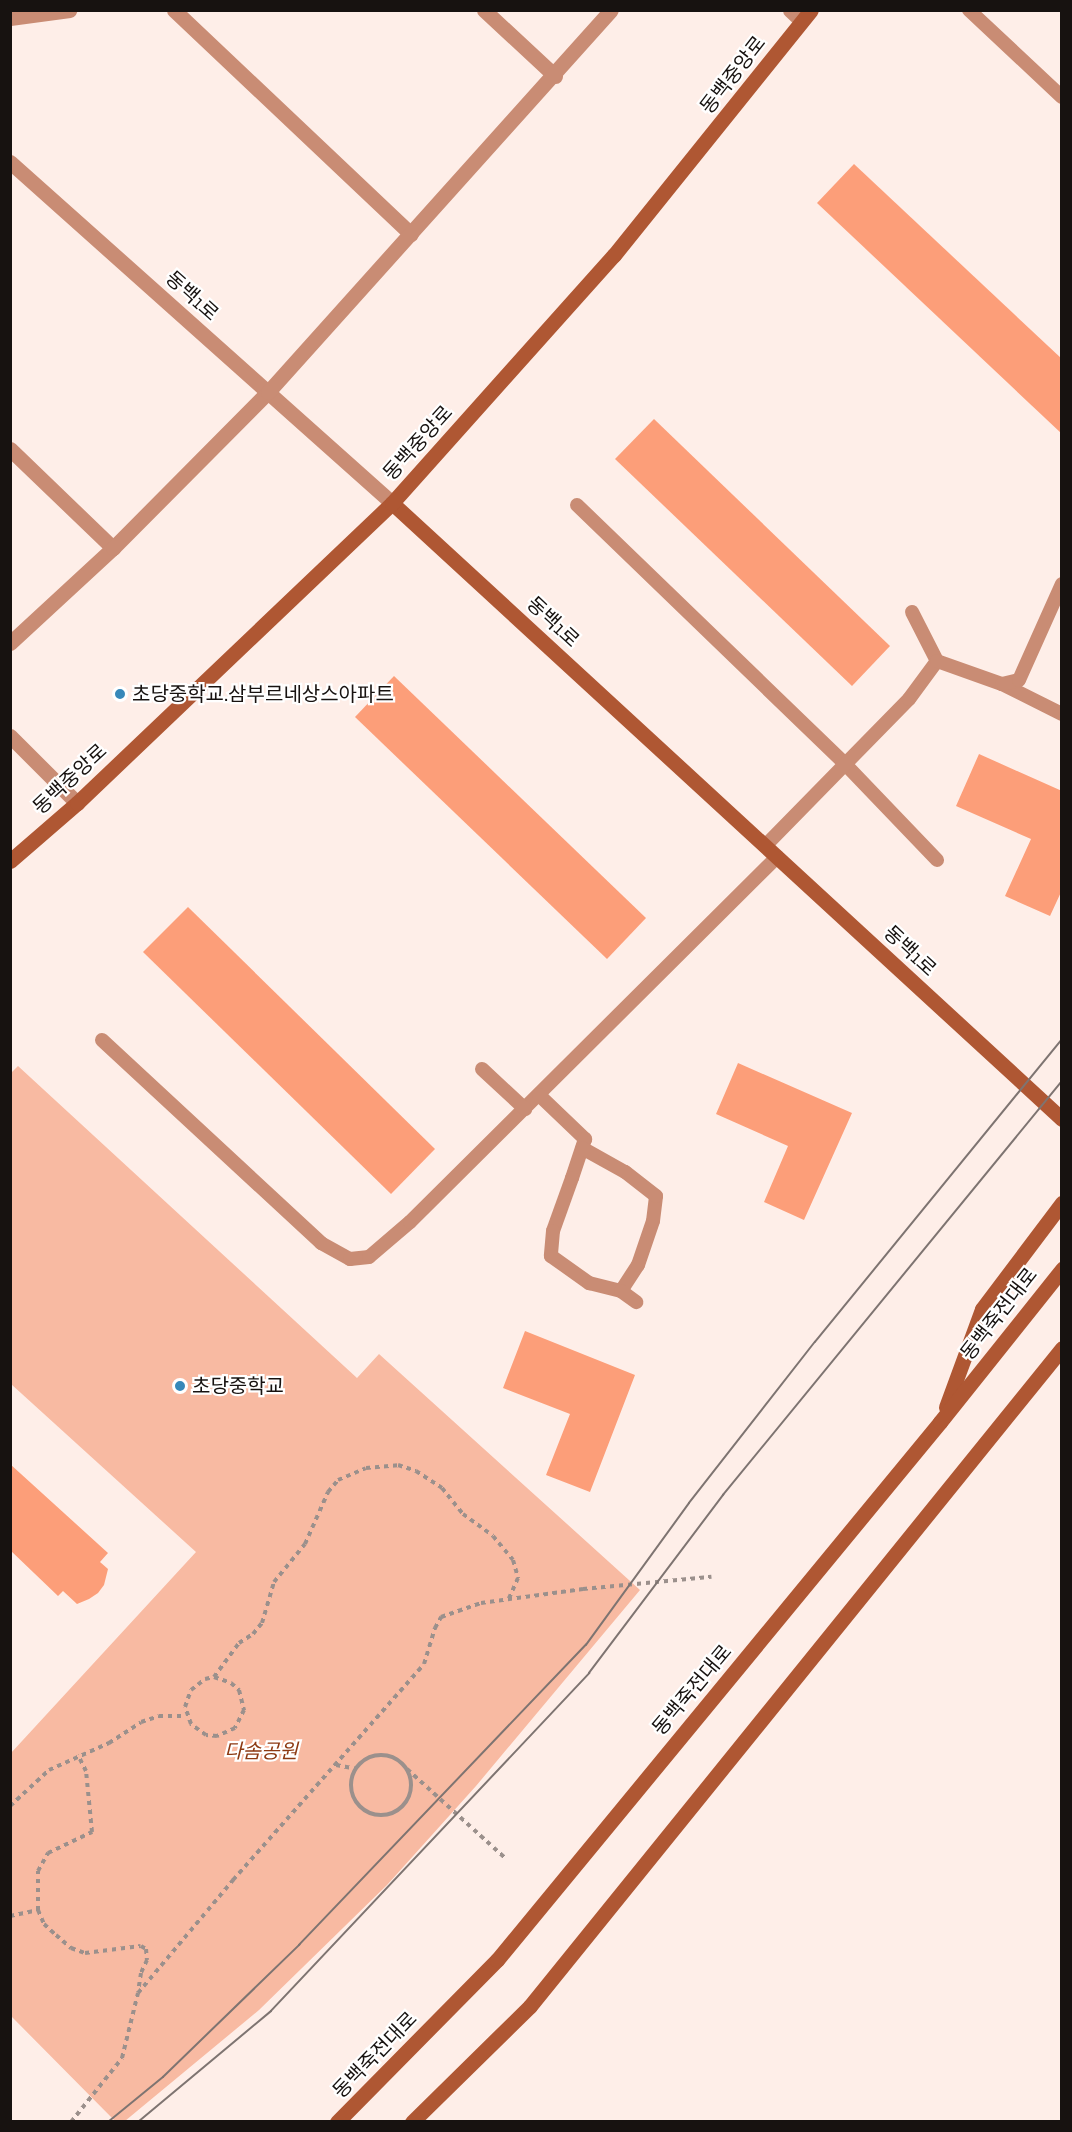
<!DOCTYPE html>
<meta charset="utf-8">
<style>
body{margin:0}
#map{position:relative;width:1072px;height:2132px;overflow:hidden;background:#feeee8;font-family:"Zilla Slab","Noto Sans KR",serif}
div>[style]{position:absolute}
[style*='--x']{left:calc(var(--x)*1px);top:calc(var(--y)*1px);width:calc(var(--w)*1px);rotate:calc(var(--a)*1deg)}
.green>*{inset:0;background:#f8baa2}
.building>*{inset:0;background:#fc9e79}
.path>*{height:4px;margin-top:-2px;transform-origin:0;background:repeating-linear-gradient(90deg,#9b908c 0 4.5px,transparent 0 9px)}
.path>.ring{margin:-2px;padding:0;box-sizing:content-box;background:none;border:4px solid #9b908c;border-radius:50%}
.lane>*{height:14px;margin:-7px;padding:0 7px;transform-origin:7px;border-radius:7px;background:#c98c74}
.street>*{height:15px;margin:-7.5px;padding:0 7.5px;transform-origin:7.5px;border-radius:7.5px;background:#c98c74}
.secondary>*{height:15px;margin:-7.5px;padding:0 7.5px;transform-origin:7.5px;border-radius:7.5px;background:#af5733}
.tram>*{height:1.5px;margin:-0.75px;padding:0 0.75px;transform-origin:0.75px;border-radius:0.75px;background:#7e7471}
.dots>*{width:16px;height:16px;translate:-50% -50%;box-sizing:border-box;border:3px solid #fff;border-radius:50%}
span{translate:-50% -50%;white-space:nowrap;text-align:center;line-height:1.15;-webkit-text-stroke:4.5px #fff;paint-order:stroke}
.street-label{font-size:20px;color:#171210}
.poi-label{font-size:20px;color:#171210}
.left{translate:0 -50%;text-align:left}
.park-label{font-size:20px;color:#8c3912;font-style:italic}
.frame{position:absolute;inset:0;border:12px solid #171210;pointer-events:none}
</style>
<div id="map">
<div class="green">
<div style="clip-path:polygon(18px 1066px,357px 1378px,379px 1354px,640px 1590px,476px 1786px,387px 1885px,259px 2010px,125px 2121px,115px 2121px,11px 2016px,11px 1753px,196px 1552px,11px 1384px,10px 1074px)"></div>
</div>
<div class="building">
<div style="clip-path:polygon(854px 164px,1062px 359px,1062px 434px,817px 203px)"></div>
<div style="clip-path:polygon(654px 419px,890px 646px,852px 686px,615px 459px)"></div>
<div style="clip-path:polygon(394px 676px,646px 918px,607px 959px,355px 717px)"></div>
<div style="clip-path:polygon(979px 754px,1062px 791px,1062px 890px,1050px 916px,1005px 896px,1031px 839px,956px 806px)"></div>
<div style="clip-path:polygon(188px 907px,435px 1149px,391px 1194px,143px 952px)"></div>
<div style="clip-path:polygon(738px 1063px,852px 1113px,804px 1220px,764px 1202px,788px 1146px,716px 1114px)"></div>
<div style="clip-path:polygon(525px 1331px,635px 1375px,590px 1492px,546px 1475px,570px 1414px,503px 1388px)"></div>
<div style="clip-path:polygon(10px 1464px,108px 1553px,100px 1562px,108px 1569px,104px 1585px,98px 1593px,89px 1599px,77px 1604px,63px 1591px,58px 1596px,10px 1550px)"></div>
</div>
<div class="path">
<div style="--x:214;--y:1677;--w:18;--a:19"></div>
<div style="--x:231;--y:1683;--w:11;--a:41"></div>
<div style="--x:239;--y:1690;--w:21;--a:76"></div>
<div style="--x:244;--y:1710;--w:20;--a:117"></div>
<div style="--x:235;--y:1728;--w:20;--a:156"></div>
<div style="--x:217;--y:1736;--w:11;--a:-175"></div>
<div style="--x:206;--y:1735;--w:19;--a:-144"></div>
<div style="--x:191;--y:1724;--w:18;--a:-109"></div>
<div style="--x:185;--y:1707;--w:18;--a:-71"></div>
<div style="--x:191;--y:1690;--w:18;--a:-38"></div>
<div style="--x:205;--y:1679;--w:9;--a:-13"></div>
<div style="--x:214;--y:1677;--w:42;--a:-53.7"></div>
<div style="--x:239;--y:1643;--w:17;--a:-33"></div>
<div style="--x:253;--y:1634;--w:14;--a:-51"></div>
<div style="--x:262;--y:1623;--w:43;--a:-73.7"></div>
<div style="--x:274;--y:1582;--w:49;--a:-50.8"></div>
<div style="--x:305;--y:1544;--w:57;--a:-66.1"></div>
<div style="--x:328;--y:1492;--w:16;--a:-50"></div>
<div style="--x:338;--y:1480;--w:30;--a:-23"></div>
<div style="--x:366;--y:1468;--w:32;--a:-5"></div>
<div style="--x:398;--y:1465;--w:19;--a:18"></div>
<div style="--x:416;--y:1471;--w:31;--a:33"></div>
<div style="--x:442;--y:1488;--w:33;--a:51"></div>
<div style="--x:463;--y:1514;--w:37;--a:36"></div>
<div style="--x:493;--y:1536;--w:31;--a:50"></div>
<div style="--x:513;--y:1560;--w:19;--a:74"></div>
<div style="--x:518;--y:1578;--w:22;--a:114"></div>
<div class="ring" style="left:351px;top:1755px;width:56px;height:56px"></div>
<div style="--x:336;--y:1765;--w:20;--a:11"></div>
<div style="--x:407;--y:1769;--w:131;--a:42.2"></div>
<div style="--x:10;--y:1806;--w:53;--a:-42.7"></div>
<div style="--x:49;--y:1770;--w:66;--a:-24.2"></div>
<div style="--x:109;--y:1743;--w:38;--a:-33"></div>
<div style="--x:141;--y:1722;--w:19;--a:-18"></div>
<div style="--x:159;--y:1716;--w:27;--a:0"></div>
<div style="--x:38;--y:1910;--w:15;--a:67"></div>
<div style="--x:44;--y:1924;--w:16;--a:43"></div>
<div style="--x:56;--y:1935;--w:20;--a:41"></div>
<div style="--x:71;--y:1948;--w:15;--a:20"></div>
<div style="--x:85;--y:1953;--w:56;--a:-7.1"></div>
<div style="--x:141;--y:1946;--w:6;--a:31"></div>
<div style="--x:146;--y:1949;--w:11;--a:85"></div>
<div style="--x:147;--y:1960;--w:14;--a:115"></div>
<div style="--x:141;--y:1973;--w:19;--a:99"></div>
<div style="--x:10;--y:1916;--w:29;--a:-12"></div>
<div style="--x:38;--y:1910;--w:39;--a:-90"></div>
<div style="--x:38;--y:1871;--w:21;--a:-61"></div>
<div style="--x:48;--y:1853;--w:49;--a:-25.5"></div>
<div style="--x:92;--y:1832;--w:61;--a:-95.6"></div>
<div style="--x:86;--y:1771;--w:18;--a:-117"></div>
<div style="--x:71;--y:2122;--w:82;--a:-51.4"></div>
<div style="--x:122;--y:2058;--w:67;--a:-76.2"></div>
<div style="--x:138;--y:1993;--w:148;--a:-49.9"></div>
<div style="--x:233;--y:1880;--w:288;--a:-48.5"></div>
<div style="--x:424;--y:1664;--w:38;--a:-73"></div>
<div style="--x:435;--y:1628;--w:13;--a:-61"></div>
<div style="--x:441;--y:1617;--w:42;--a:-19.3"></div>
<div style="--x:481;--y:1603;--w:103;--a:-7.8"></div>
<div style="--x:583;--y:1589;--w:129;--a:-5.4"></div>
</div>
<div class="lane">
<div style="--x:969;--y:10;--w:127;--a:43.1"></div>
<div style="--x:577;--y:505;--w:373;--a:44"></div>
<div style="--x:845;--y:764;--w:133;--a:46.2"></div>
<div style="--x:912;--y:612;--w:55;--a:63"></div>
<div style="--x:1002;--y:684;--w:67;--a:26.6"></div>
<div style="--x:765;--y:846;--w:206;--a:-45.6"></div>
<div style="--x:909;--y:699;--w:47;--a:-53.6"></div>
<div style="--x:937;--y:661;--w:69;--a:19.5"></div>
<div style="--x:1002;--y:684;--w:17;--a:-13"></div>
<div style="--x:1019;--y:680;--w:105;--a:-65.9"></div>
<div style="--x:102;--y:1040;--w:299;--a:42.8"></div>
<div style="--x:321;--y:1243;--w:33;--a:29"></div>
<div style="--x:350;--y:1259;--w:19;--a:-6"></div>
<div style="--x:369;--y:1257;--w:54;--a:-40.5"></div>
<div style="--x:410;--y:1222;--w:518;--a:-44.84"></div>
<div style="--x:482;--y:1069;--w:59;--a:42.9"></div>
<div style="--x:539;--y:1095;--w:64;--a:43.7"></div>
<div style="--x:585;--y:1139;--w:41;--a:108.4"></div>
<div style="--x:572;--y:1178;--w:56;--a:109.7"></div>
<div style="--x:553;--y:1231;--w:25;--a:95"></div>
<div style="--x:551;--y:1256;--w:47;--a:35.4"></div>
<div style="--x:589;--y:1283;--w:33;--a:14"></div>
<div style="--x:621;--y:1291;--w:31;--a:-57"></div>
<div style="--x:638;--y:1265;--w:46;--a:-71.2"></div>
<div style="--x:653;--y:1221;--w:25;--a:-83"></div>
<div style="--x:656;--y:1196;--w:39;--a:-142"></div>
<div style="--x:625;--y:1172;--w:49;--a:-150.8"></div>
<div style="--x:621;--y:1291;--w:19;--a:36"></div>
</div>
<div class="street">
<div style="--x:174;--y:10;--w:326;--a:43.4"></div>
<div style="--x:484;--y:10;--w:97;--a:42.9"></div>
<div style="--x:790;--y:10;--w:16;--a:43"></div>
<div style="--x:10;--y:18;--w:60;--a:-7.7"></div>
<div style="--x:10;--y:162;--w:512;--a:41.75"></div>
<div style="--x:10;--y:449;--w:143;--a:43.9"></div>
<div style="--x:10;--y:643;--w:140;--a:-42.7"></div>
<div style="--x:113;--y:548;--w:220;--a:-45.2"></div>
<div style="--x:268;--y:392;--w:513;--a:-48.08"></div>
<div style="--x:10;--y:736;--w:95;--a:45"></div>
</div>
<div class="secondary">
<div style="--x:392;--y:503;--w:910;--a:42.6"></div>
<div style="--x:10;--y:861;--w:89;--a:-40.9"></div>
<div style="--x:77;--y:803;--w:435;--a:-43.6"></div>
<div style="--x:392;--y:503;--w:333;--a:-48.2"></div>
<div style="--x:614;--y:255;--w:314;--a:-51.2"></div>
<div style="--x:946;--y:1407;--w:104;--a:-69.8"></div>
<div style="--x:982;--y:1309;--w:133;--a:-53"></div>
<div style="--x:337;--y:2122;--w:228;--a:-45.4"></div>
<div style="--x:497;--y:1960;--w:697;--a:-50.53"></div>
<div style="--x:940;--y:1422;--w:196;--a:-51.4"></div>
<div style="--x:412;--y:2122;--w:165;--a:-44.5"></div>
<div style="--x:530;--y:2006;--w:846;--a:-51.04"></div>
</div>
<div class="tram">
<div style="--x:108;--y:2122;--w:71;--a:-39.3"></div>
<div style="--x:163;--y:2077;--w:190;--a:-44.1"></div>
<div style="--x:299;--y:1945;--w:415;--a:-46.3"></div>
<div style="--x:586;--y:1645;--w:175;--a:-54"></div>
<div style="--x:689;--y:1503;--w:204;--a:-52"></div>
<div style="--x:815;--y:1342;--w:391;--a:-50.8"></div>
<div style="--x:138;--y:2122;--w:173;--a:-39.8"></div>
<div style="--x:271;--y:2011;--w:464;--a:-46.7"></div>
<div style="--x:589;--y:1673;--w:223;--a:-53"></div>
<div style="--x:723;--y:1495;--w:535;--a:-50.69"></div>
</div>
<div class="dots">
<div style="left:120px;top:694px;background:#3788b9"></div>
<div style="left:180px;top:1386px;background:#3788b9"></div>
</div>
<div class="street-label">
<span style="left:733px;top:75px;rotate:-52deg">동백중앙로</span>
<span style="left:192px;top:296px;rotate:42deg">동백1로</span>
<span style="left:418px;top:443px;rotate:-48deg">동백중앙로</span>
<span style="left:553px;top:622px;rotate:43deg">동백1로</span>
<span style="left:70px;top:779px;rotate:-43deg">동백중앙로</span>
<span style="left:910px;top:951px;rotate:43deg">동백1로</span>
<span style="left:999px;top:1314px;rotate:-52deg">동백죽전대로</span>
<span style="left:692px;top:1690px;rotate:-50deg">동백죽전대로</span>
<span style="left:375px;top:2055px;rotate:-46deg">동백죽전대로</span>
</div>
<div class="poi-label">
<span class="left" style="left:132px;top:694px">초당중학교.삼부르네상스아파트</span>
<span class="left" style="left:192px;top:1386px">초당중학교</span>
</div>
<div class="park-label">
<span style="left:261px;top:1751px">다솜공원</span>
</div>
<div class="frame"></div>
</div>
